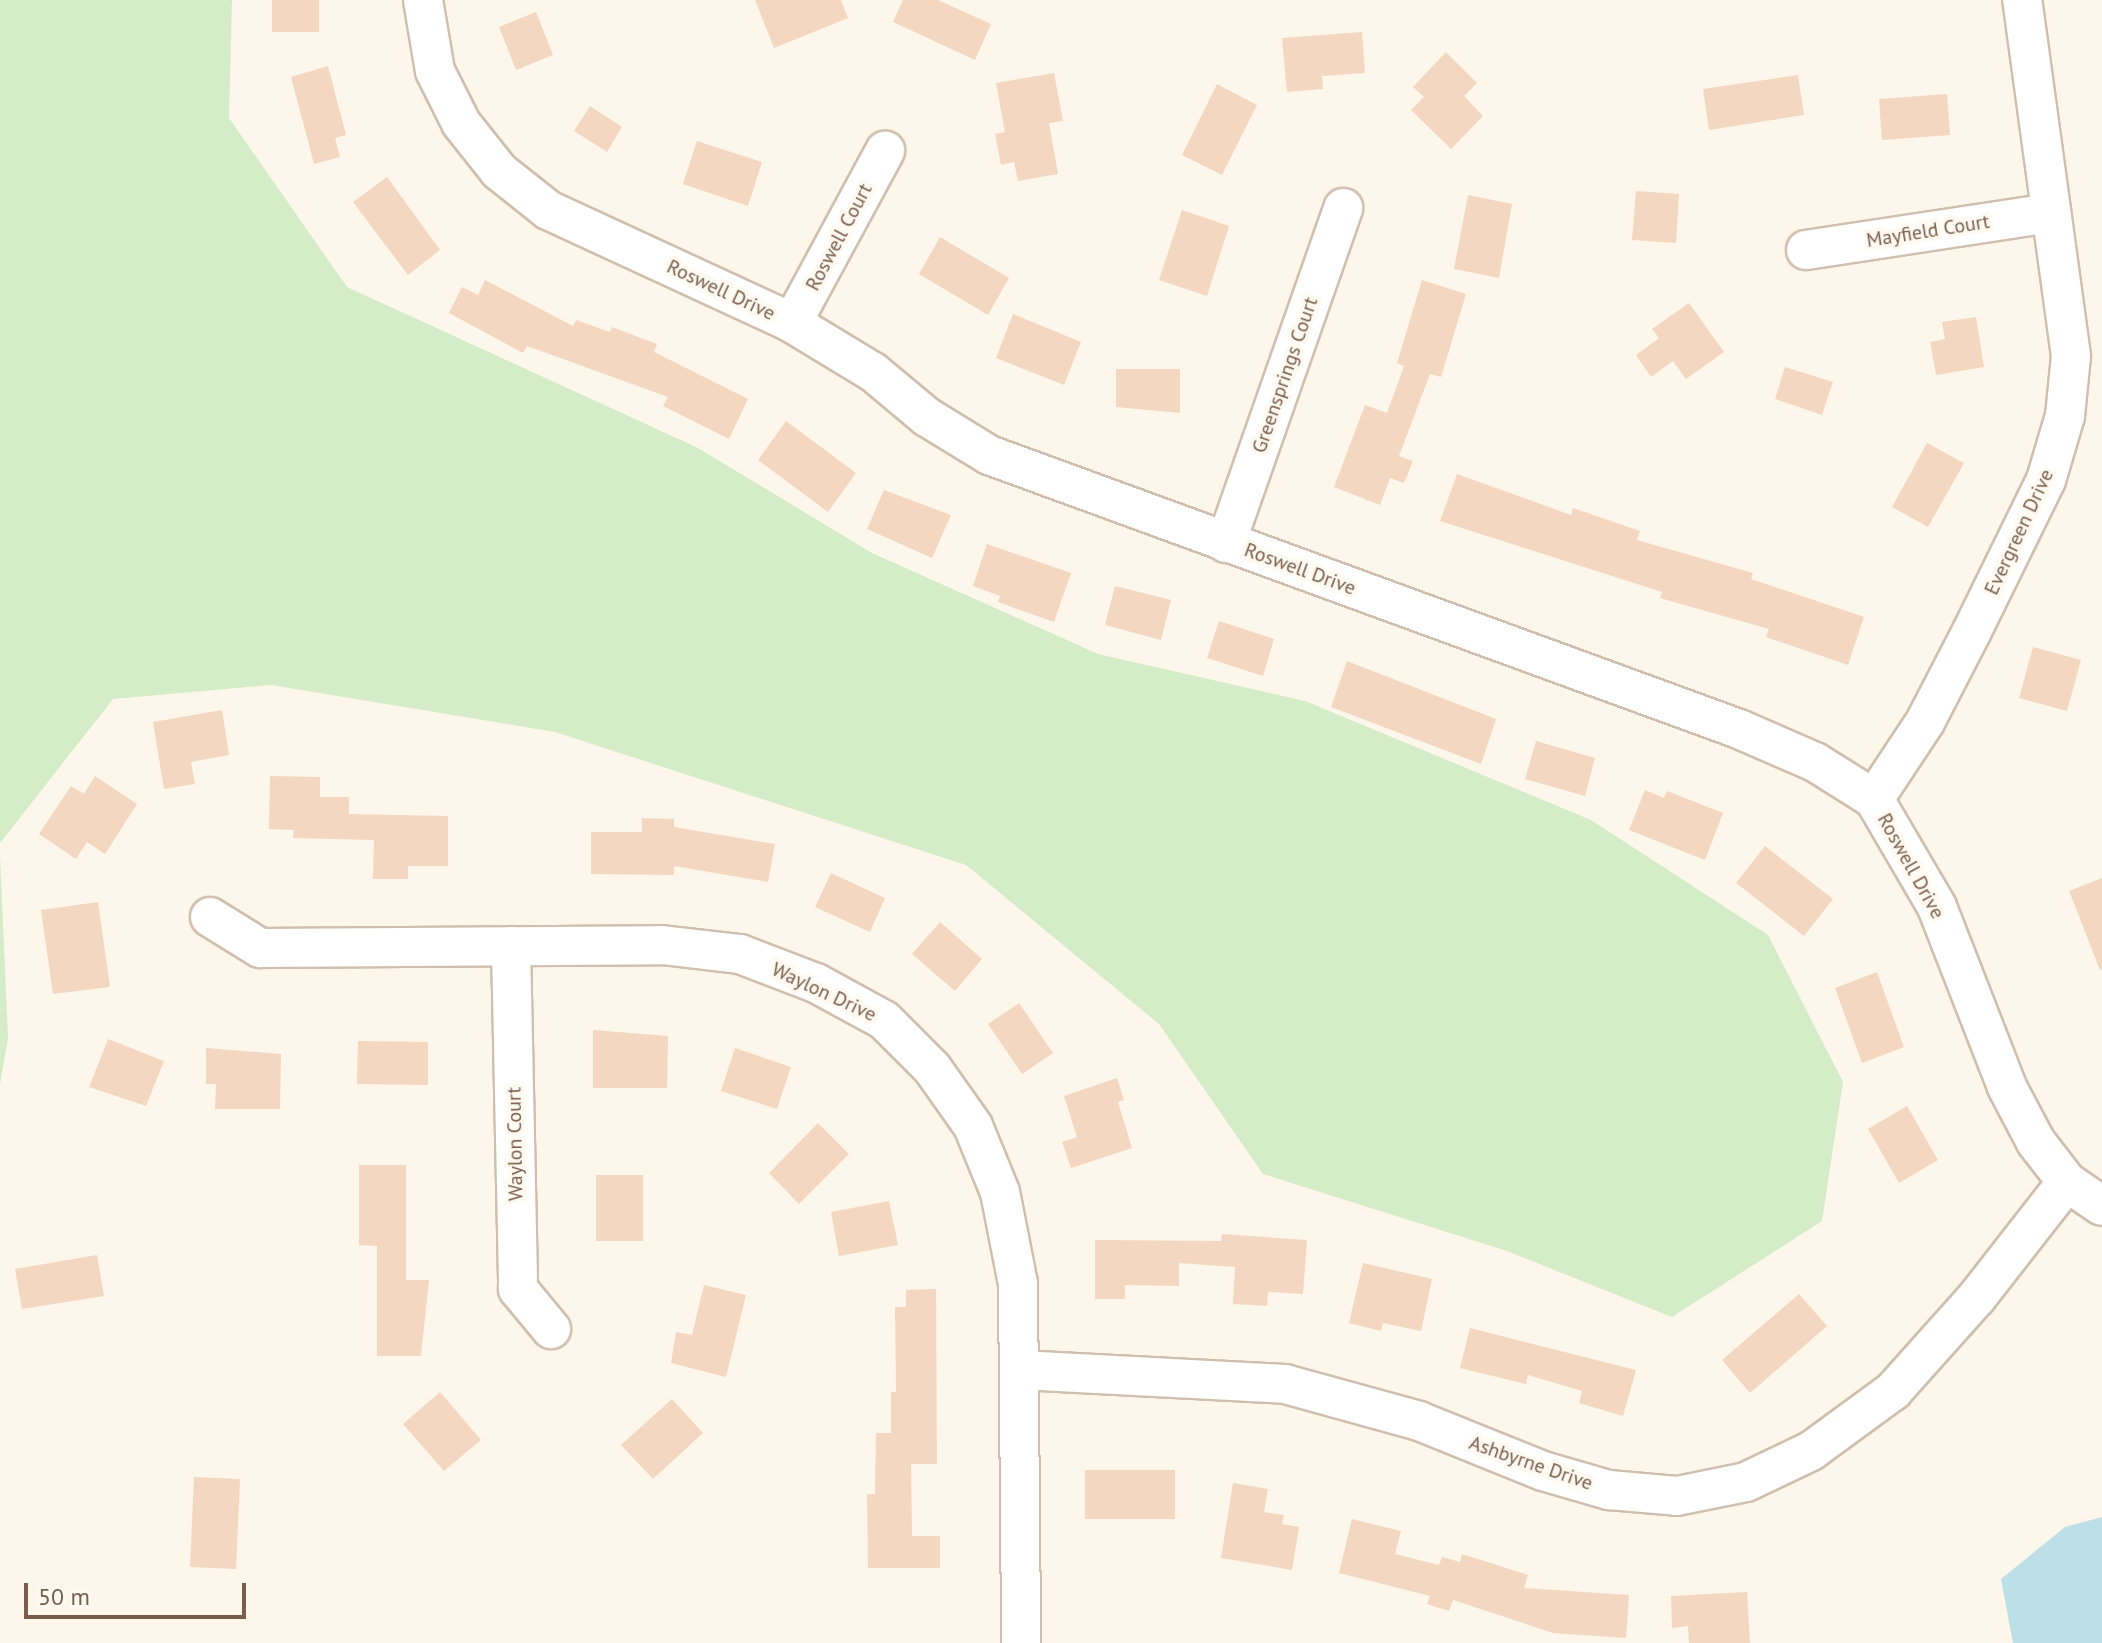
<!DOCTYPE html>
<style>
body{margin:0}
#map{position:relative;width:2102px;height:1643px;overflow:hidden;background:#fdf6ea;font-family:"PT Sans",sans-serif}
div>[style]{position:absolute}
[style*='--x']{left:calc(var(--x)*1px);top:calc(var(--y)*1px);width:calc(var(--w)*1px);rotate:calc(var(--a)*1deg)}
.green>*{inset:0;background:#d4ecc7}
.water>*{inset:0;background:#bde0e8}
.building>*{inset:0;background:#f3d7c1}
.roads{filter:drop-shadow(2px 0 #d0bfae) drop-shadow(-2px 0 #d0bfae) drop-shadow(0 2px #d0bfae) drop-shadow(0 -2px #d0bfae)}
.minor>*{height:38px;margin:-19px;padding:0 19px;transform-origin:19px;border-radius:19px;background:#fff}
span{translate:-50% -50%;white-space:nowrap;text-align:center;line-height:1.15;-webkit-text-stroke:8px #fffaf1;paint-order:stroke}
.street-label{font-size:20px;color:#795e4c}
.scale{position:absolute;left:24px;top:1583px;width:222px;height:36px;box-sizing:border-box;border:4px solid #795e4c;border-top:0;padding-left:10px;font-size:24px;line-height:28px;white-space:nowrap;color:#795e4c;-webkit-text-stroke:6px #fffaf1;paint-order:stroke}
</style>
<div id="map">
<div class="green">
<div style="clip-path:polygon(0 0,232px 0,229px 118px,347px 287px,698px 448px,872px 553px,1098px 654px,1305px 701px,1591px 820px,1768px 935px,1843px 1082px,1822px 1221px,1672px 1317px,1507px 1251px,1263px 1174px,1159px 1024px,966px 865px,555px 732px,271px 685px,113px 699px,0 843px)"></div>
<div style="clip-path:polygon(0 855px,8px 1038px,0 1084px)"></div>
</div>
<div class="water">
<div style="clip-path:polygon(2102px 1517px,2102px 1643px,2013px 1643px,2001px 1579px,2065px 1527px)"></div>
</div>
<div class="building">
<div style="clip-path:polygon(272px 0,319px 0,319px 32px,272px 32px)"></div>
<div style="clip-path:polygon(755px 0,841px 0,848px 18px,774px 48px)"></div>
<div style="clip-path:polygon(903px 0,938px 0,991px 24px,975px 60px,893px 22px)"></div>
<div style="clip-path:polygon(536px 12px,553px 55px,516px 70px,499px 27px)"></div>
<div style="clip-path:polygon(1362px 32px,1365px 73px,1322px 76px,1323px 89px,1287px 92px,1282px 38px)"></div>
<div style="clip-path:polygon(1446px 52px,1477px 83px,1464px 96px,1483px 116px,1451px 149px,1411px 110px,1424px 97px,1413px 87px)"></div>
<div style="clip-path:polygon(328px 66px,346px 135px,335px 138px,340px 157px,314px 164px,291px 77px)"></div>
<div style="clip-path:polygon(1054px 73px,1063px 121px,1049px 123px,1058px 174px,1018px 181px,1014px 162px,1001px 165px,995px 134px,1005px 132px,996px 83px)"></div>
<div style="clip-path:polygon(1798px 75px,1804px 115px,1709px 130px,1703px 89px)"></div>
<div style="clip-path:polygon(1217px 84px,1257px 105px,1222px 175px,1182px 155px)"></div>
<div style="clip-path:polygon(1947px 94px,1950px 135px,1882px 140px,1879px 99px)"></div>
<div style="clip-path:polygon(590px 106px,622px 127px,607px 152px,574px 131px)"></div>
<div style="clip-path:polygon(697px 141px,762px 162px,748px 206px,683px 184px)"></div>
<div style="clip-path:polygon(387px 177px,440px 250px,408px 275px,353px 202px)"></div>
<div style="clip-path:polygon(1636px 191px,1679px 194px,1676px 243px,1632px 240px)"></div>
<div style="clip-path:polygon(1468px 195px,1512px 204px,1499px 278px,1454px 269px)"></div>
<div style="clip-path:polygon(1182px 210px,1229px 226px,1207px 296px,1159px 280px)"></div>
<div style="clip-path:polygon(940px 237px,1009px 278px,988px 315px,919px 274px)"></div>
<div style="clip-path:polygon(485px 280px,573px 326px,576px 320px,610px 332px,612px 327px,657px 344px,654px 352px,748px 399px,729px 439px,663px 406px,668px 397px,527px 346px,523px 353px,449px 313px,462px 287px,478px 295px)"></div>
<div style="clip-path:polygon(1422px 280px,1466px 294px,1441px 377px,1430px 374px,1399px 456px,1413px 461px,1404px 483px,1390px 478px,1380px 505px,1334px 487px,1365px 405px,1387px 413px,1404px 366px,1397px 363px)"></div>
<div style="clip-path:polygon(1689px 303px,1724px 352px,1686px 379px,1673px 361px,1651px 377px,1636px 355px,1659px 338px,1652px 329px)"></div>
<div style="clip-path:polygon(1013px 314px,1081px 342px,1064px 385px,996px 358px)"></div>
<div style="clip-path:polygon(1976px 317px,1984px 367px,1936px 375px,1930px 342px,1945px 339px,1942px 322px)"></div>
<div style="clip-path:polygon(1785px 367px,1833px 382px,1822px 415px,1775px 399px)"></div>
<div style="clip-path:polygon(1116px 369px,1180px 369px,1180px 413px,1116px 407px)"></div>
<div style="clip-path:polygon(786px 421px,856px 473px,828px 512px,758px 460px)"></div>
<div style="clip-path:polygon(1927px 443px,1964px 463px,1928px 527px,1892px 507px)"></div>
<div style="clip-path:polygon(1457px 474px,1571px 515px,1573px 508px,1640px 531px,1637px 540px,1753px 573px,1751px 579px,1864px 617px,1848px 665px,1766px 637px,1769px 629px,1660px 598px,1662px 592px,1440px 521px)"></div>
<div style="clip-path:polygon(884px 490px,951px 515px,932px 558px,867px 529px)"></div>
<div style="clip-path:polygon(987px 544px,1071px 573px,1054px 622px,998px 602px,1000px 596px,973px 586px)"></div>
<div style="clip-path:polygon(1115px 586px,1171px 600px,1161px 640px,1105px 625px)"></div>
<div style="clip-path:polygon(1219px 621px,1274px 639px,1263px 676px,1207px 658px)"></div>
<div style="clip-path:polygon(2033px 647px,2081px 660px,2067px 711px,2019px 698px)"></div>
<div style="clip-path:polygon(1347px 661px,1496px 719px,1481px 764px,1331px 707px)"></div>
<div style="clip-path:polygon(222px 710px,229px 755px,191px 762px,195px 784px,164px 789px,153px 722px)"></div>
<div style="clip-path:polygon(1536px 741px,1595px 758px,1585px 796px,1525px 779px)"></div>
<div style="clip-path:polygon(95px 776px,137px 804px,105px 854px,87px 842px,76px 859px,39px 834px,71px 786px,84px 794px)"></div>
<div style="clip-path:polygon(270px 776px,320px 777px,320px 797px,349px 797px,349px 814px,448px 816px,448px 866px,408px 866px,408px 879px,373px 879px,374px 840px,293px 838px,294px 830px,269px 829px)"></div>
<div style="clip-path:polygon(1645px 790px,1664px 798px,1667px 791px,1723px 813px,1705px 860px,1629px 830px)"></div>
<div style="clip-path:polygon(642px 818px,674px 819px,674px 827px,775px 844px,768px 882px,674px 866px,674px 875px,591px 874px,591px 832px,642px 832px)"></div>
<div style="clip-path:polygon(1765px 846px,1833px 899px,1804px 936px,1736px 883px)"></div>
<div style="clip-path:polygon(831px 873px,885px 898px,870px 932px,815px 907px)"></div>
<div style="clip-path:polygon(2102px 878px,2102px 970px,2100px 970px,2069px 891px)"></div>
<div style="clip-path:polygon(98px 902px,110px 987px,53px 994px,41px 910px)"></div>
<div style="clip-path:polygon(940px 922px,982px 959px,955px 991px,912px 954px)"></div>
<div style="clip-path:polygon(1877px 972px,1904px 1047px,1862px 1063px,1835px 988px)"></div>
<div style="clip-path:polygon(1019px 1003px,1053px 1053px,1022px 1074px,988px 1024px)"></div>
<div style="clip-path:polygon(593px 1030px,668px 1036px,667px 1088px,593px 1088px)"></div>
<div style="clip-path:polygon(108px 1039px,164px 1061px,146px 1106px,89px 1087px)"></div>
<div style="clip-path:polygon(358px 1041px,428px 1042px,428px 1085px,357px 1084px)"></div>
<div style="clip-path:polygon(206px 1048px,281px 1054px,280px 1109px,215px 1109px,216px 1084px,206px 1084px)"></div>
<div style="clip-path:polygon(735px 1048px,791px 1067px,777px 1109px,721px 1091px)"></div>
<div style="clip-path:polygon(1117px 1078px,1124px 1100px,1118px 1102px,1132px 1148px,1071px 1168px,1062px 1142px,1077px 1137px,1064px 1096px)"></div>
<div style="clip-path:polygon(1907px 1106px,1938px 1160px,1899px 1183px,1868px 1129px)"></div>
<div style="clip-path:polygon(818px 1123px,849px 1154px,799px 1204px,769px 1173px)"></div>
<div style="clip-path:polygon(359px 1165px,406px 1165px,406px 1280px,429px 1280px,421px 1356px,377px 1356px,377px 1246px,359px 1245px)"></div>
<div style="clip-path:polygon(596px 1175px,643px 1175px,643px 1241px,596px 1241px)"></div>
<div style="clip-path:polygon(889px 1201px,898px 1245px,839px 1256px,831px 1212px)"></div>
<div style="clip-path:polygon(1222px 1234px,1307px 1240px,1303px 1294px,1268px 1292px,1267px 1306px,1233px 1304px,1235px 1267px,1179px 1263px,1179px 1286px,1125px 1285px,1125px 1299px,1095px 1299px,1095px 1240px,1221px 1241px)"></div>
<div style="clip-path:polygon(97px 1255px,104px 1296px,22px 1309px,15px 1269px)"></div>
<div style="clip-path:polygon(1363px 1263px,1432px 1279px,1421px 1331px,1383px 1323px,1381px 1331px,1349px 1323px)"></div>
<div style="clip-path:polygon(704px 1285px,746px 1295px,726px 1377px,671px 1363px,676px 1332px,692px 1335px)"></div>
<div style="clip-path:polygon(936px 1289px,937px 1464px,911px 1464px,912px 1536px,940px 1536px,940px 1568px,868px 1568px,867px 1494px,875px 1494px,876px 1433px,891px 1433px,891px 1392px,896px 1392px,895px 1307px,906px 1307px,906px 1290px)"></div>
<div style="clip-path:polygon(1799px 1294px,1827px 1326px,1750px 1393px,1722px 1360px)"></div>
<div style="clip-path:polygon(1470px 1328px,1636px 1370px,1623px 1416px,1579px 1403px,1582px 1391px,1528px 1375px,1526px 1384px,1460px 1368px)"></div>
<div style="clip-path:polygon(440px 1392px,481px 1440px,444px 1471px,403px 1424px)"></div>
<div style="clip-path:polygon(672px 1399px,703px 1433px,653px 1479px,621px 1445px)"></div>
<div style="clip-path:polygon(1085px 1470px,1175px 1470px,1175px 1519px,1085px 1519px)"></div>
<div style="clip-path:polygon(194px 1477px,240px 1479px,236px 1569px,190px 1567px)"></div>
<div style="clip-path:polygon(1233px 1483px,1268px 1489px,1264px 1512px,1284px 1515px,1282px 1524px,1299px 1527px,1292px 1570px,1221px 1558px)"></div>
<div style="clip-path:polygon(1352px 1519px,1401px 1531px,1395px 1554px,1439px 1565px,1442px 1557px,1460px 1562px,1462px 1554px,1528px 1575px,1524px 1588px,1629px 1595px,1626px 1638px,1553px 1633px,1453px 1600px,1449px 1611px,1427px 1604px,1430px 1596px,1339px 1573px)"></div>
<div style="clip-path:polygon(1747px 1592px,1750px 1643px,1689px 1643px,1688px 1626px,1672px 1628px,1671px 1596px)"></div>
</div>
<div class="roads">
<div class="minor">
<div style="--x:423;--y:0;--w:72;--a:80.4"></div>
<div style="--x:435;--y:71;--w:58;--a:63.4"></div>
<div style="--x:461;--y:123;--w:61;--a:51.6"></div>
<div style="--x:499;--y:171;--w:63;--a:38.5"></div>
<div style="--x:548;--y:210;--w:269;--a:24.8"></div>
<div style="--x:792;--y:323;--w:95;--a:31.2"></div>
<div style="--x:873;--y:372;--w:70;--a:39.8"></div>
<div style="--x:927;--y:417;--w:73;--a:31.5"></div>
<div style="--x:989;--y:455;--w:798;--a:20.07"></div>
<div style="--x:1739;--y:729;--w:83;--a:23.5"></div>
<div style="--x:1815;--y:762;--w:70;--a:32.1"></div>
<div style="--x:1874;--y:799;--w:125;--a:59.7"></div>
<div style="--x:1937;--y:907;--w:193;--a:68.7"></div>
<div style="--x:2007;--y:1087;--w:62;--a:62.2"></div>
<div style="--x:2036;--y:1142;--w:51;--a:52.2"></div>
<div style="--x:2067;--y:1182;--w:42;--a:34.4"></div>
<div style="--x:1806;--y:250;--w:248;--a:-8.6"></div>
<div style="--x:792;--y:323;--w:196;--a:-61.6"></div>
<div style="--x:1226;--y:543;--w:355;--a:-70.7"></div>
<div style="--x:1874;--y:799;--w:92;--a:-56.5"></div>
<div style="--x:1925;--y:722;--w:102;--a:-62.7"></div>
<div style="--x:1972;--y:631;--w:168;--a:-63.9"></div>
<div style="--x:2046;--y:480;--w:67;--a:-73.5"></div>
<div style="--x:2065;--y:416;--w:60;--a:-84.3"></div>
<div style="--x:2071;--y:356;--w:359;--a:-97.8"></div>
<div style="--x:210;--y:917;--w:59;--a:31.8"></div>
<div style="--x:260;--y:948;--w:402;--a:-0.4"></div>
<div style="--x:662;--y:945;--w:79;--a:6.6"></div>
<div style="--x:740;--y:954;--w:81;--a:20.9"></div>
<div style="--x:816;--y:983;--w:77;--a:28.6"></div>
<div style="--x:884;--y:1020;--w:68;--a:45"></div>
<div style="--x:932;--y:1068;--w:71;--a:54.7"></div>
<div style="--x:973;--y:1126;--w:71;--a:67.8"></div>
<div style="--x:1000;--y:1192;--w:94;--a:78.9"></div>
<div style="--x:1018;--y:1284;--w:359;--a:89.5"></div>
<div style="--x:511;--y:946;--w:343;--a:88.8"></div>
<div style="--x:518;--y:1289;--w:52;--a:50.5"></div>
<div style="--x:1020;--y:1370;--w:265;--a:3"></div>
<div style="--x:1285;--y:1384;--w:139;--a:15.4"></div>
<div style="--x:1419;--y:1421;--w:134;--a:22"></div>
<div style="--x:1543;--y:1471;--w:69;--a:16.1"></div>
<div style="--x:1609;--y:1490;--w:68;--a:5"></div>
<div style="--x:1677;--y:1496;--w:70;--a:-11.5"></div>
<div style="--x:1746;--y:1482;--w:72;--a:-25.5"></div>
<div style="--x:1811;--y:1451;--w:102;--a:-36.2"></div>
<div style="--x:1893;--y:1391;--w:126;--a:-48.2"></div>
<div style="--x:1977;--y:1297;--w:146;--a:-52"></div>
</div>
</div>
<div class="street-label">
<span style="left:1928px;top:231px;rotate:-9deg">Mayfield Court</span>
<span style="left:839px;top:237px;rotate:-62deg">Roswell Court</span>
<span style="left:721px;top:290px;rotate:25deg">Roswell Drive</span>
<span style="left:1285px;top:375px;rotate:-71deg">Greensprings Court</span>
<span style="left:2019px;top:532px;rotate:-65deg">Evergreen Drive</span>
<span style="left:1300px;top:569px;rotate:20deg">Roswell Drive</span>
<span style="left:1911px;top:866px;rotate:61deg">Roswell Drive</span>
<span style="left:824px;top:992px;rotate:25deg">Waylon Drive</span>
<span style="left:515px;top:1144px;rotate:-91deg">Waylon Court</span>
<span style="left:1531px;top:1463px;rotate:19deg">Ashbyrne Drive</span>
</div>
<div class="scale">50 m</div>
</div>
